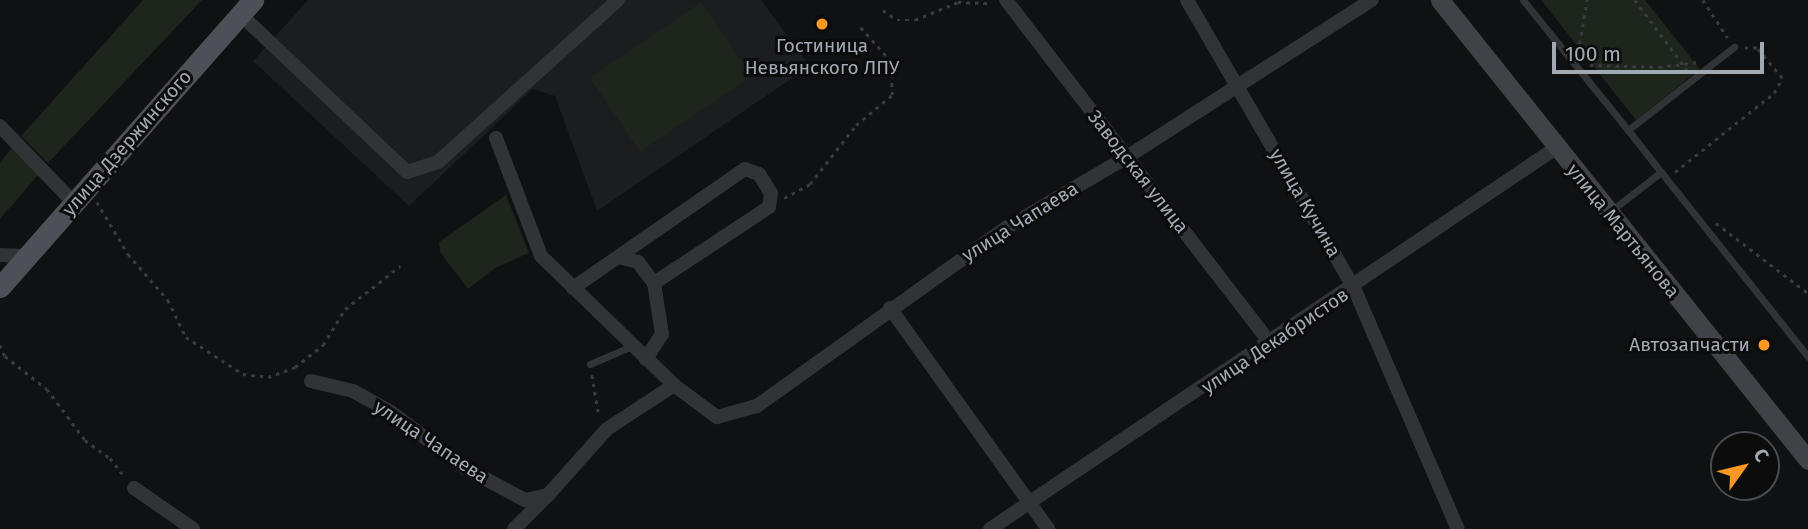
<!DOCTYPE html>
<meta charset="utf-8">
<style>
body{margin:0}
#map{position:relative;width:1808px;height:529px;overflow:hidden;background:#101112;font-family:"Fira Sans",sans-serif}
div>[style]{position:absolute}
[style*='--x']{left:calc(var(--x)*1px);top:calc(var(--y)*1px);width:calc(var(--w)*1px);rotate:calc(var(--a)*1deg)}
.built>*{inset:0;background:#1c1d1f}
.green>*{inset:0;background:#1d251d}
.path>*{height:2.5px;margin-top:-1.25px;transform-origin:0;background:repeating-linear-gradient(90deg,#373a3e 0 3.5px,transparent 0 8.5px)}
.lane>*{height:7px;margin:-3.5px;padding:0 3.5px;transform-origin:3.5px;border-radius:3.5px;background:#313337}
.street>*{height:14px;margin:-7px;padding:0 7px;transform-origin:7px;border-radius:7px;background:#313337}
.secondary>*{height:19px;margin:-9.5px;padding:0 9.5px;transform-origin:9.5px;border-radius:9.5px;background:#3f4247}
.primary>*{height:21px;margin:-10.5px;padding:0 10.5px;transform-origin:10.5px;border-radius:10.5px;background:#4d5056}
.dots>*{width:19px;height:19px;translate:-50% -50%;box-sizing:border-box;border:4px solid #0c0c0d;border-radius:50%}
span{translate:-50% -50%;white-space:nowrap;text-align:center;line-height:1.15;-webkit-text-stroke:6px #0c0c0d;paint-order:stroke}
.poi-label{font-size:19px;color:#a1a9b3}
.right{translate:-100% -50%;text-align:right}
.street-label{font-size:19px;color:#a1a9b3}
.north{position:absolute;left:1710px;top:431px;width:70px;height:70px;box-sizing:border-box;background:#0c0c0d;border:2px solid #484b4f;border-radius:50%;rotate:56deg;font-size:19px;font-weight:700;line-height:28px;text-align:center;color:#a1a9b3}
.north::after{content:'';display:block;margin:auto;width:24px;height:32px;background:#f89722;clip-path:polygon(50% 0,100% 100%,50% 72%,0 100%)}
.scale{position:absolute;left:1552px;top:42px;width:212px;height:32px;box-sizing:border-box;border:4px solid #a1a9b3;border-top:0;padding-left:9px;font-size:21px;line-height:24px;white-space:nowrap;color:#a1a9b3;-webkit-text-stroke:5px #0c0c0d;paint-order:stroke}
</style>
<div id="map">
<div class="built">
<div style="clip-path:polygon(308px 0,761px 0,810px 66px,597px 211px,555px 96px,533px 89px,409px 206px,253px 61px)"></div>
</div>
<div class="green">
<div style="clip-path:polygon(143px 0,202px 0,48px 163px,21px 136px)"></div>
<div style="clip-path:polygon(1541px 0,1645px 0,1700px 69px,1636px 120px)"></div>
<div style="clip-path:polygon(701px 2px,752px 76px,640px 152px,590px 78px)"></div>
<div style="clip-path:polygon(12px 148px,40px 173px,0 219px,0 162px)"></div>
<div style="clip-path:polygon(506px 195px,529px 253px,495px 268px,468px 289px,440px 252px,439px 242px)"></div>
</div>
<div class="path">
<div style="--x:1635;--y:0;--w:87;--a:53.4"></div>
<div style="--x:1703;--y:0;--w:45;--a:56.7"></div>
<div style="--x:883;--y:10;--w:17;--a:36"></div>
<div style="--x:897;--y:20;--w:18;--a:0"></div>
<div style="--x:915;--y:20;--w:47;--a:-22.7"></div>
<div style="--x:958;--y:2;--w:33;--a:2"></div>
<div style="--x:1578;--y:52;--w:53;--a:-80.2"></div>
<div style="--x:1590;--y:65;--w:69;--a:1.7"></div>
<div style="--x:1659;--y:67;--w:40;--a:-7.1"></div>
<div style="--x:1675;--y:172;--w:127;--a:-38.6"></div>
<div style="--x:1774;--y:93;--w:17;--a:-62"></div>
<div style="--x:1782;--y:78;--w:39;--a:-130"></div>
<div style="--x:1757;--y:48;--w:13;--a:180"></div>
<div style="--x:784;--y:198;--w:30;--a:-28"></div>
<div style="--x:810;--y:184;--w:75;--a:-52.1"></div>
<div style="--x:856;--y:125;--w:47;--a:-39.8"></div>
<div style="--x:892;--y:95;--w:33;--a:-92"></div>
<div style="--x:891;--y:62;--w:47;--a:-131.5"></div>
<div style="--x:97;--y:202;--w:61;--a:59.2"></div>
<div style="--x:128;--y:254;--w:61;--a:49"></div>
<div style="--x:168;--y:300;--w:41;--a:64.1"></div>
<div style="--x:186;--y:337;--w:68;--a:33"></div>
<div style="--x:243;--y:374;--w:25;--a:7"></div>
<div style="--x:268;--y:377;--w:29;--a:-20"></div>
<div style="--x:295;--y:367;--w:36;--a:-38"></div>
<div style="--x:323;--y:345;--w:42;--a:-58.6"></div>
<div style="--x:345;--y:309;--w:70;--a:-38"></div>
<div style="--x:1716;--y:223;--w:116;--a:37.3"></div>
<div style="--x:0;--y:345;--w:12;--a:66"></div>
<div style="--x:5;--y:356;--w:53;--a:38.2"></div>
<div style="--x:47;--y:389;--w:64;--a:53.3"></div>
<div style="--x:85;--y:440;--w:31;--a:36"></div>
<div style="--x:110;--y:458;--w:24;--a:52"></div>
<div style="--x:592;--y:375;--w:42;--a:80.3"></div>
</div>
<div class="lane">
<div style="--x:1523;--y:0;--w:167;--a:51.1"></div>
<div style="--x:1628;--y:130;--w:135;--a:-38.1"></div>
<div style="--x:1661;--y:172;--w:236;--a:51.5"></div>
<div style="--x:1612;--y:210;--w:62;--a:-37.8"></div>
<div style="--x:1661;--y:172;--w:53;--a:-128.2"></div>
<div style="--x:590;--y:364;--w:46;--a:-23.2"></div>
</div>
<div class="street">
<div style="--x:1006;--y:0;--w:434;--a:52.4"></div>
<div style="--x:1187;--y:0;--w:333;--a:59.9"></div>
<div style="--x:1354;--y:288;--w:262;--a:66.7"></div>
<div style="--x:240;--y:14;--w:230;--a:43.4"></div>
<div style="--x:407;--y:172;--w:33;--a:-18"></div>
<div style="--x:438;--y:162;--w:242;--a:-42"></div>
<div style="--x:0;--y:126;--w:107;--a:46.1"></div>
<div style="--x:496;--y:138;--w:126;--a:69.1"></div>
<div style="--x:541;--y:256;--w:185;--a:44.1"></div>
<div style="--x:674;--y:385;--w:54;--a:36.7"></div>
<div style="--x:717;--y:417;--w:41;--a:-15.4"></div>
<div style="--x:757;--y:406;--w:306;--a:-35.6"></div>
<div style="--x:1006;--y:228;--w:140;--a:-30.4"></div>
<div style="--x:1127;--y:157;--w:291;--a:-32.7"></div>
<div style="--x:0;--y:255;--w:28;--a:2"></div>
<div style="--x:618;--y:257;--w:21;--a:14"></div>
<div style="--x:638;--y:262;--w:26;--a:53"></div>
<div style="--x:654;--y:283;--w:52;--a:81.1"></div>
<div style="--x:662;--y:334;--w:30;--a:123"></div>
<div style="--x:573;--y:288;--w:209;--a:-34.7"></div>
<div style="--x:745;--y:169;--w:15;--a:20"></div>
<div style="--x:759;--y:174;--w:22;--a:58"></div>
<div style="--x:771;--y:193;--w:14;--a:98"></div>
<div style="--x:769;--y:207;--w:138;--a:146.5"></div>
<div style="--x:890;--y:308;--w:272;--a:54.4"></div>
<div style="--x:311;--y:381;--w:43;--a:13.4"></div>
<div style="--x:353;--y:391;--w:43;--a:28.9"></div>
<div style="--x:391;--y:412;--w:93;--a:37.1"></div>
<div style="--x:465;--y:468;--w:68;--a:28.1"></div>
<div style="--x:525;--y:500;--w:24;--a:-12"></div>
<div style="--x:548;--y:495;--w:89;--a:-48.2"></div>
<div style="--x:607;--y:429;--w:80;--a:-33.3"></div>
<div style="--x:134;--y:488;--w:72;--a:34.8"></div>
<div style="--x:514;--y:529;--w:48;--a:-45"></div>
<div style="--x:990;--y:529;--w:682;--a:-33.95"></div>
</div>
<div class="secondary">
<div style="--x:1440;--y:0;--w:589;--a:51.34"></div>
</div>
<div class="primary">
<div style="--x:0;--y:287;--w:383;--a:-48.6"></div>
</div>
<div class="dots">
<div style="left:822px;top:24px;background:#f89722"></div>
<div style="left:1764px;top:345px;background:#f89722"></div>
</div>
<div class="poi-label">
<span style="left:822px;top:57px">Гостиница<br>Невьянского ЛПУ</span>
<span class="right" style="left:1750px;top:345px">Автозапчасти</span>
</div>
<div class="street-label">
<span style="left:127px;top:143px;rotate:-49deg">улица Дзержинского</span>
<span style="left:1138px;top:172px;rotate:52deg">Заводская улица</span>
<span style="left:1305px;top:203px;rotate:60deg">улица Кучина</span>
<span style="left:1020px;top:222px;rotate:-32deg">улица Чапаева</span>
<span style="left:1623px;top:231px;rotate:51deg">улица Мартьянова</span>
<span style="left:1275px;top:341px;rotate:-34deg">улица Декабристов</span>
<span style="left:431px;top:442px;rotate:34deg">улица Чапаева</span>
</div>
<div class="north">С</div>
<div class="scale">100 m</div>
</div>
